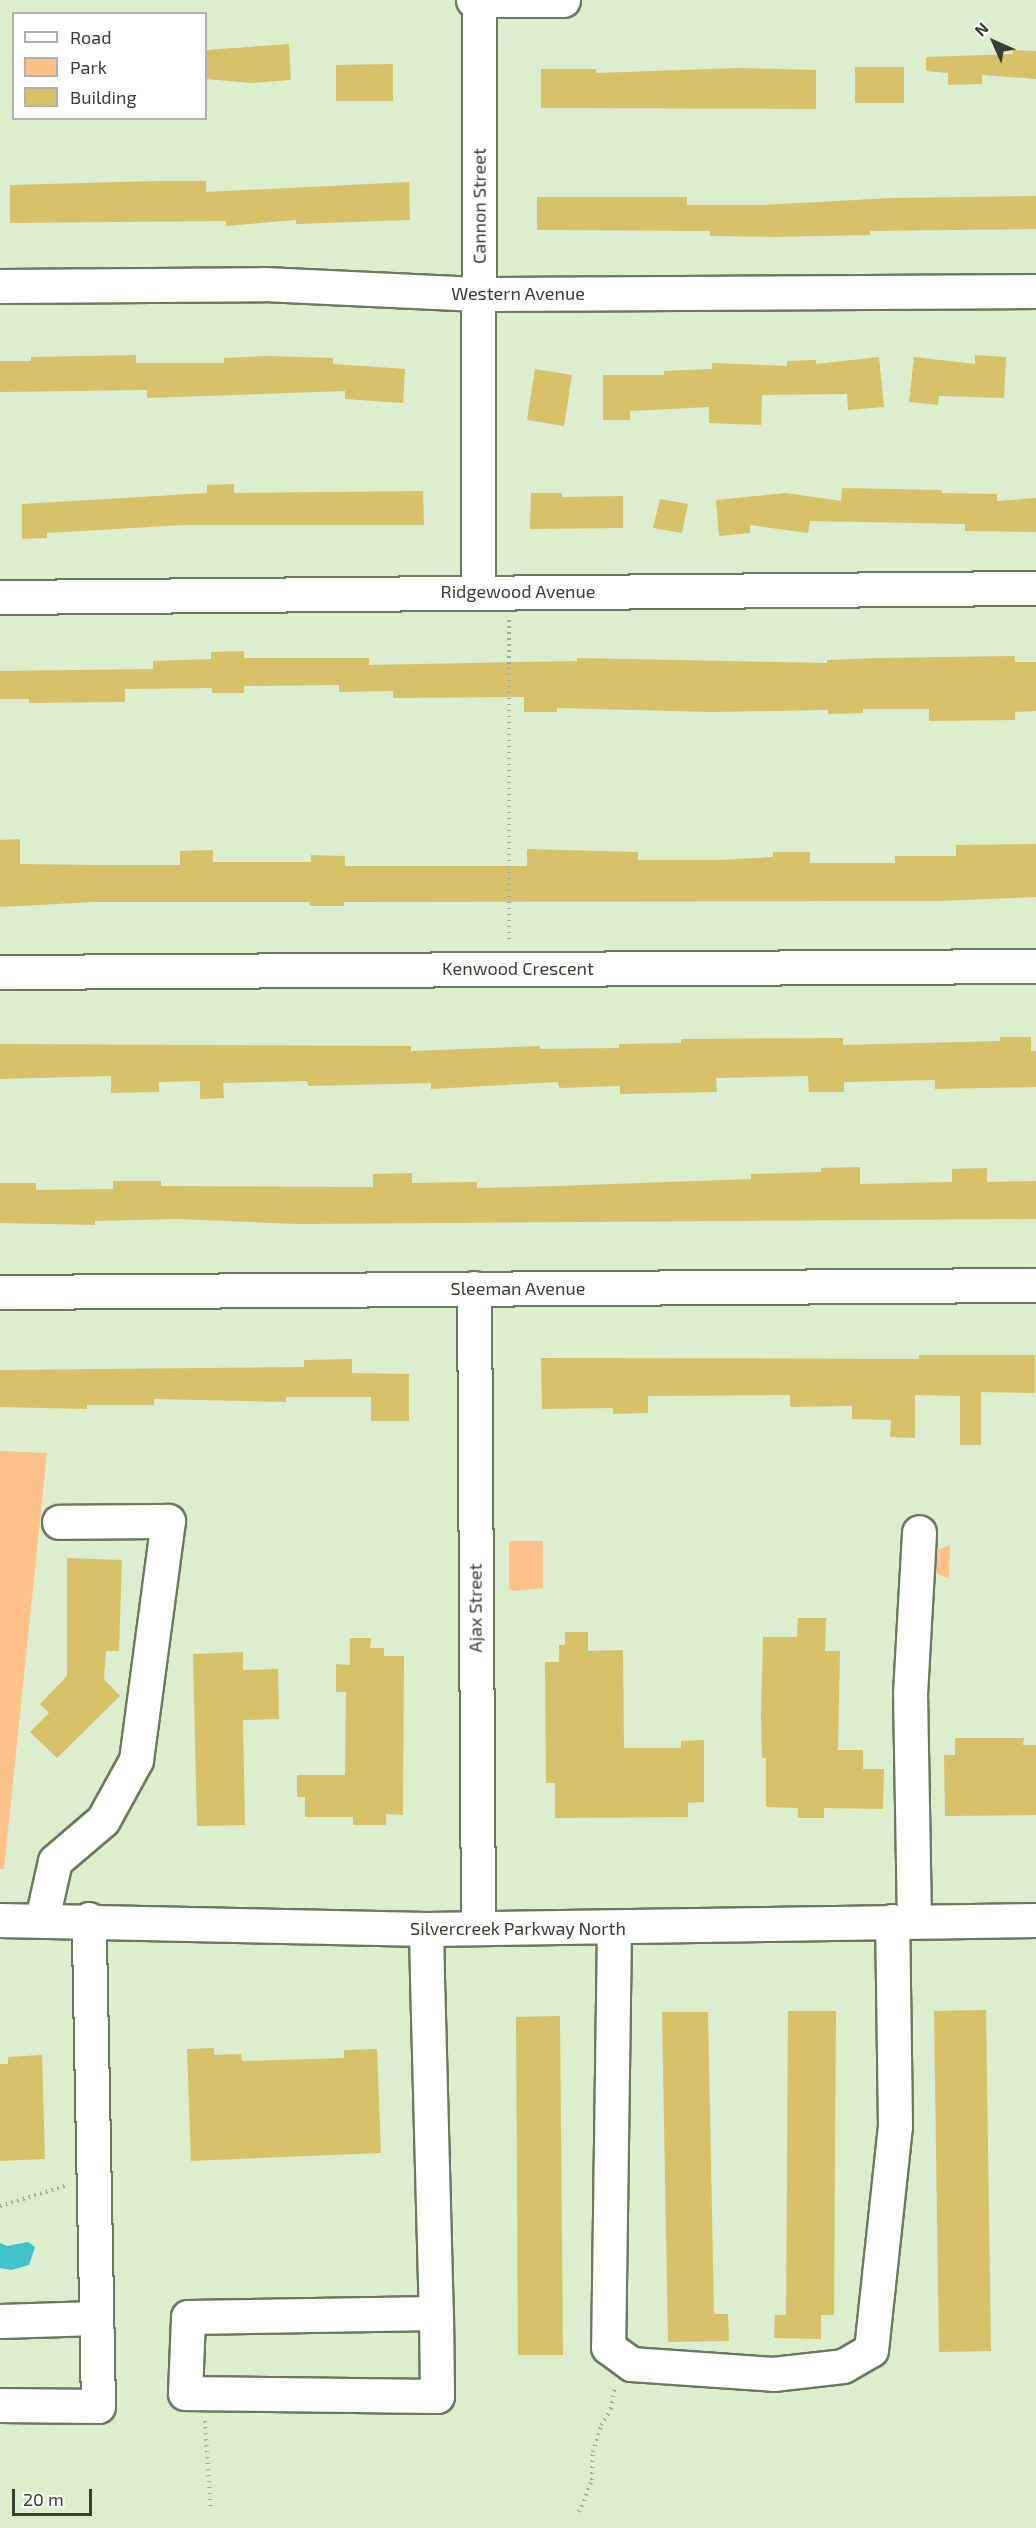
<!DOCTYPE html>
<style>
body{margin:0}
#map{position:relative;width:1036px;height:2528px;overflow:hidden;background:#dceece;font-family:"Exo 2",sans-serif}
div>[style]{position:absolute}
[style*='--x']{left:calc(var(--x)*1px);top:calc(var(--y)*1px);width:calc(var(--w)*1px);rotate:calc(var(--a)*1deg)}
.green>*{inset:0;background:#fec18a}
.water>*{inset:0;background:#3fc4c9}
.building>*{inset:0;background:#d5c269}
.path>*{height:4px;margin-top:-2px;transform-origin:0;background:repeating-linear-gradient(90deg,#9fad94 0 1.5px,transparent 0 6px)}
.roads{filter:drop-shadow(2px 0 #6b7a5e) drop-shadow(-2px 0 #6b7a5e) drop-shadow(0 2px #6b7a5e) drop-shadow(0 -2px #6b7a5e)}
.minor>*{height:33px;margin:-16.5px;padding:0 16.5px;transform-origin:16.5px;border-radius:16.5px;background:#fff}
.major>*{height:33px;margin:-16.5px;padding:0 16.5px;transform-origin:16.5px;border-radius:16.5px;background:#fff}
span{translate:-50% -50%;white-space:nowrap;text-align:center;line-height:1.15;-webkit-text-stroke:5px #fff;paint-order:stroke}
.street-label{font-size:18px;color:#373e32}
.legend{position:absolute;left:12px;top:12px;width:195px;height:108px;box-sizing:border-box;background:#fff;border:2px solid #afb2ad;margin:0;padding:8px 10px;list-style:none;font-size:18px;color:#373e32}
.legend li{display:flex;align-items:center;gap:12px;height:30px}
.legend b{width:30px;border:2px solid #afb2ad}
.north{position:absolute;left:964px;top:12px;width:60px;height:60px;-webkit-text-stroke:4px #fff;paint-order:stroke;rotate:315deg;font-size:16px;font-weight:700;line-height:24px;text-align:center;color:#373e32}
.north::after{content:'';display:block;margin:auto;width:21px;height:27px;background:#373e32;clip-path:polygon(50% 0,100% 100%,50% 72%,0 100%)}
.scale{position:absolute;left:12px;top:2489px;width:80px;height:27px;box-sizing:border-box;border:3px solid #373e32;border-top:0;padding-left:8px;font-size:18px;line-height:21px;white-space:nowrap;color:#373e32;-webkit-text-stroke:4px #fff;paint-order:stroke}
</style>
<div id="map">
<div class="green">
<div style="clip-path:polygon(0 1451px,47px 1453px,4px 1869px,0 1869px)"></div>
<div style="clip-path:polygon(509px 1541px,543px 1541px,543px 1588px,513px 1591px,509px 1588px)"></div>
<div style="clip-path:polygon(950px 1545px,949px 1579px,936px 1573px,933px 1560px,938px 1550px)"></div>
</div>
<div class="water">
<div style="clip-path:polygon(28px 2242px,35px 2247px,29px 2265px,11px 2270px,0 2268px,0 2243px,7px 2246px)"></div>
</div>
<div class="building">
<div style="clip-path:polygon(289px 44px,291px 80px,252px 83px,206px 79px,206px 50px)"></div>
<div style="clip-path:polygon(1013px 50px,1036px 51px,1036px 79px,982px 75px,982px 84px,948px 85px,948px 73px,926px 71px,926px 57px,1013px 54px)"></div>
<div style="clip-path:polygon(393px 64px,393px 101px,336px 101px,336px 65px)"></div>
<div style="clip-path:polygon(855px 67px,904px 67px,904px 103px,855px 103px)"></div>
<div style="clip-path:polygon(739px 68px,816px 70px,816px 109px,541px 108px,541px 69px,596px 69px,596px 73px)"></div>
<div style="clip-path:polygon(159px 181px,206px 181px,206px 192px,409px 182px,410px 220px,296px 224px,296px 220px,226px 226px,226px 221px,10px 223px,10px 185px)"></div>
<div style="clip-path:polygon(1036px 196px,1036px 229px,870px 231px,870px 235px,773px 237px,710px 236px,710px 231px,537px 230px,537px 197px,687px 197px,687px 205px,760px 205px,892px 198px)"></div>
<div style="clip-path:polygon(136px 355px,136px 363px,224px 363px,224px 358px,267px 356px,333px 358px,333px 364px,405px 369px,403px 403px,345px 399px,345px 391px,147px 398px,147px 390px,0 392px,0 361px,31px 361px,31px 357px)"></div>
<div style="clip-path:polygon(975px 355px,1006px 357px,1004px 398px,939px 396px,938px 405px,909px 402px,914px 357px,975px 364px)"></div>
<div style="clip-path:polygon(879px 357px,884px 407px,848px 410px,847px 394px,762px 395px,761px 425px,709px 423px,709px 407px,630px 411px,630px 420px,603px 420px,603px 375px,664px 375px,664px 371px,712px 369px,712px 363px,787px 366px,787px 361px,816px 360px,816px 364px)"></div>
<div style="clip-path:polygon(535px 369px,572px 375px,564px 426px,527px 420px)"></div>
<div style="clip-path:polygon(234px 484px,234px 493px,423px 491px,424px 525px,184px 525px,47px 533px,47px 538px,22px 539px,22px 504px,207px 493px,207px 485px)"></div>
<div style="clip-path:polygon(842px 488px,942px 490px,942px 493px,997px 494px,997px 501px,1036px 498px,1036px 532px,965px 531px,965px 524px,810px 521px,808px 533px,750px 525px,750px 533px,719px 536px,716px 500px,786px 493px,841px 501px)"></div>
<div style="clip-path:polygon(531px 493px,562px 493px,562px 497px,623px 496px,623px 528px,530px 529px)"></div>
<div style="clip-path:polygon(660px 499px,688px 504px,682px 533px,653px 528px)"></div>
<div style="clip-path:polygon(244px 651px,244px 658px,369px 658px,369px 665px,577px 661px,577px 658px,827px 663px,827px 660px,877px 658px,1015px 656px,1015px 662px,1036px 662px,1036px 711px,1015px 712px,1015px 720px,929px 721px,929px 709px,863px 709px,863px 713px,828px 714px,828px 710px,711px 712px,557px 708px,557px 712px,524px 712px,524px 697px,393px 698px,393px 691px,339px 692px,339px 685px,244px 686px,244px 693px,212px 693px,212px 688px,125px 689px,125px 702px,29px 703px,29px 699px,0 699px,0 671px,153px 669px,153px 661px,211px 659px,211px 652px)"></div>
<div style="clip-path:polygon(20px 839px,20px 864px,94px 865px,180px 865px,180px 851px,213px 850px,213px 862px,311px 862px,311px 855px,345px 856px,345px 866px,527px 866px,527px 849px,638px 852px,638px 860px,718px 860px,773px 857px,773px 852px,810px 852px,810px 863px,895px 863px,895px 856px,956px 856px,956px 845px,1036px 844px,1036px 897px,938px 901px,344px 902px,344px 906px,310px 906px,310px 902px,94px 902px,0 907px,0 840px)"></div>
<div style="clip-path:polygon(1000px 1037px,1031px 1037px,1031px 1051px,1036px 1051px,1036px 1087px,935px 1089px,935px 1080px,844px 1082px,844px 1092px,809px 1092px,808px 1076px,716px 1078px,717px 1092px,620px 1094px,620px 1086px,559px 1088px,558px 1082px,431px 1089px,431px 1083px,308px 1086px,307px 1081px,223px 1083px,224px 1098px,200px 1099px,200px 1081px,159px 1082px,159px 1092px,111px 1093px,111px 1076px,0 1079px,0 1044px,411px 1046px,411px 1051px,540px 1046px,540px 1049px,619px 1048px,619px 1044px,681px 1043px,681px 1039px,843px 1038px,843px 1045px,1000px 1041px)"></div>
<div style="clip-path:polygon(860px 1167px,860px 1184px,952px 1182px,952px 1169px,987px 1168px,987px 1182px,1036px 1181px,1036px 1219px,297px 1224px,177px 1219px,95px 1221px,95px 1225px,0 1223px,0 1183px,36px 1183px,36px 1190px,113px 1189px,113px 1181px,161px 1181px,161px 1186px,373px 1187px,373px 1174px,412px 1173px,412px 1183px,477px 1182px,477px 1188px,558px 1186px,751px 1179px,751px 1174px,821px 1172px,821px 1168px)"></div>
<div style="clip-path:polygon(919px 1355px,1035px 1355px,1035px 1393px,981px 1392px,981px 1445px,960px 1445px,960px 1396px,915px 1395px,915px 1438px,890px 1437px,891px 1420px,852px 1419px,852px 1406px,790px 1407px,790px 1395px,648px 1396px,648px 1413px,613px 1414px,613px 1408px,542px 1409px,541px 1358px,919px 1359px)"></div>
<div style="clip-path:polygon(352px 1359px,352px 1373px,409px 1374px,409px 1421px,371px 1421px,371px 1397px,286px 1397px,286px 1402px,154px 1399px,154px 1405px,87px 1405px,87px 1409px,0 1407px,0 1370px,304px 1367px,304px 1360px)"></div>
<div style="clip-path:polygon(67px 1558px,122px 1560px,119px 1651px,106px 1651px,104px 1679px,120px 1696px,57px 1758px,30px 1732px,49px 1713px,40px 1704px,67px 1676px)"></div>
<div style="clip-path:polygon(798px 1618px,826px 1618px,825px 1651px,840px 1651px,838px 1750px,863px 1750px,863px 1769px,884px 1769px,883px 1809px,824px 1808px,824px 1818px,798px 1818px,798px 1808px,766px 1807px,766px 1758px,762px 1758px,761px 1714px,763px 1637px,797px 1637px)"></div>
<div style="clip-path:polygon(565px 1632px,588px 1632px,588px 1651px,623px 1650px,624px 1748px,681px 1748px,681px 1741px,704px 1740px,704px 1802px,688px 1803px,688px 1817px,555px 1818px,555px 1783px,546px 1783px,545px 1662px,559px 1662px,559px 1645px,565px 1645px)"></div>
<div style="clip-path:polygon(350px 1638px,371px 1638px,370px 1648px,384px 1648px,384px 1656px,404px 1656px,403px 1815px,386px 1814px,386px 1825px,353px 1825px,353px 1817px,305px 1817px,305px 1797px,297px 1797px,297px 1775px,345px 1775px,346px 1692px,336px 1692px,336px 1664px,350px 1665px)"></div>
<div style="clip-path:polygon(243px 1652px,243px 1670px,278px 1669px,279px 1719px,243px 1720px,245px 1825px,197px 1826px,193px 1654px)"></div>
<div style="clip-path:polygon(955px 1738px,1024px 1738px,1023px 1745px,1036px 1745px,1036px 1815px,945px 1816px,944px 1755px,955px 1755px)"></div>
<div style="clip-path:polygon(986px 2010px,991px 2351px,939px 2352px,934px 2011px)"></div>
<div style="clip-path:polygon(788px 2011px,836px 2011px,834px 2315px,821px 2315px,821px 2339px,774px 2338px,775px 2315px,786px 2315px)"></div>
<div style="clip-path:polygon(662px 2012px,708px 2012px,714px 2314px,728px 2314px,729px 2341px,668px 2342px)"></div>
<div style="clip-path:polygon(560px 2016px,563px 2355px,518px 2355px,516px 2017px)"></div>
<div style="clip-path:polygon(214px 2048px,214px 2055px,241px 2054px,242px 2061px,344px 2058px,344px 2050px,377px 2049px,381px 2153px,191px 2161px,187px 2049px)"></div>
<div style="clip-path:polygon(42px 2055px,45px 2159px,0 2161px,0 2064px,8px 2064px,8px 2057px)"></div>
</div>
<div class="path">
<div style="--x:509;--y:620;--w:320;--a:90"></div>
<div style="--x:0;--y:2206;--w:68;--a:-17.1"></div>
<div style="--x:205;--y:2421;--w:90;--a:86.2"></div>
<div style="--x:579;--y:2512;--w:35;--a:-68"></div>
<div style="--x:592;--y:2480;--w:28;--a:-88"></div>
<div style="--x:593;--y:2452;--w:28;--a:-73"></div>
<div style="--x:601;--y:2425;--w:19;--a:-58"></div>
<div style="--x:611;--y:2409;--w:22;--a:-80"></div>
</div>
<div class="roads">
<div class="minor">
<div style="--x:473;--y:0;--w:90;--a:0"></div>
<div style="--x:0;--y:286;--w:264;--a:-0.4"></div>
<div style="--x:264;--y:284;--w:214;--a:2.7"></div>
<div style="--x:478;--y:294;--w:558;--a:-0.31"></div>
<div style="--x:478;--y:591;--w:590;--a:-89.9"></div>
<div style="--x:0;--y:597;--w:1036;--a:-0.5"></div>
<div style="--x:0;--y:972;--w:1036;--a:-0.33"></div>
<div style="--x:474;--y:1288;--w:640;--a:89.64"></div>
<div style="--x:0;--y:1292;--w:1036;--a:-0.39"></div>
<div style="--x:42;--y:1919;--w:59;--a:-77.4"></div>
<div style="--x:55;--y:1861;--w:63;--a:-40.5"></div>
<div style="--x:103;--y:1820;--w:68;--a:-61.2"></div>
<div style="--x:136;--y:1760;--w:241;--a:-82.4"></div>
<div style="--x:168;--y:1521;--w:109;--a:179.5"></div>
<div style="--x:914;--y:1921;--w:227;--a:-91"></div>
<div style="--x:910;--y:1694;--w:162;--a:-86.8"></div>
<div style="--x:614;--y:1927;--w:420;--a:90.8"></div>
<div style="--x:608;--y:2347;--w:29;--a:36"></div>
<div style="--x:631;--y:2364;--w:142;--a:4"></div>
<div style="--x:773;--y:2374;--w:70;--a:-6.5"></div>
<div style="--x:843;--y:2366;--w:32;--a:-30"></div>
<div style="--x:871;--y:2350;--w:224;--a:-83.9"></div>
<div style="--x:895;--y:2127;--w:206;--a:-90.8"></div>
<div style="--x:426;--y:1929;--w:48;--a:88.8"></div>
<div style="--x:427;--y:1977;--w:336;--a:88.5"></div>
<div style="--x:436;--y:2313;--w:83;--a:89.3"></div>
<div style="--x:437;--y:2396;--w:252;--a:-179.3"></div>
<div style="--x:185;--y:2393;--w:76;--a:-87.7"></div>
<div style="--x:188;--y:2317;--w:248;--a:-0.9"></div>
<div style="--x:0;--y:2321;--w:96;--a:-1.8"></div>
<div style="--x:0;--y:2405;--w:98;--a:0.6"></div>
<div style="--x:98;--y:2406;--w:487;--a:-91.1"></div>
</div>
<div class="major">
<div style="--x:0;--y:1920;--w:426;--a:1.2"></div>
<div style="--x:426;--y:1929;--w:610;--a:-0.85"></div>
</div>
</div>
<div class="street-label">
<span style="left:479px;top:206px;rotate:-90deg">Cannon Street</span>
<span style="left:518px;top:293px">Western Avenue</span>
<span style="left:518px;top:591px">Ridgewood Avenue</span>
<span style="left:518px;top:968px">Kenwood Crescent</span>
<span style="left:518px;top:1288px">Sleeman Avenue</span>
<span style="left:475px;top:1608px;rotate:-90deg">Ajax Street</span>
<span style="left:518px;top:1928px">Silvercreek Parkway North</span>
</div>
<ul class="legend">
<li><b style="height:8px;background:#fff"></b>Road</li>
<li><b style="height:16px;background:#fec18a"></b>Park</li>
<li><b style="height:16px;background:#d5c269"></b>Building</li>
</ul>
<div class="north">N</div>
<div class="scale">20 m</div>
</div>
